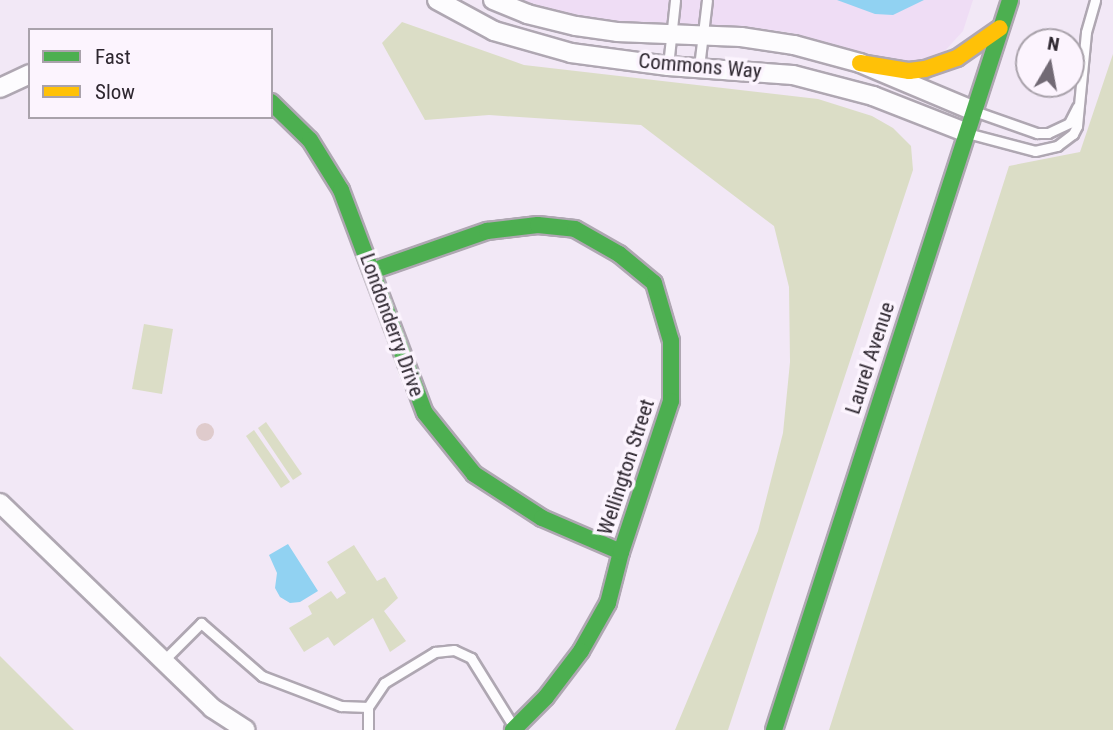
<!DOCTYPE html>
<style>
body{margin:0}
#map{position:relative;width:1113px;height:730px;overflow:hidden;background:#f2e8f6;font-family:"Roboto Condensed",sans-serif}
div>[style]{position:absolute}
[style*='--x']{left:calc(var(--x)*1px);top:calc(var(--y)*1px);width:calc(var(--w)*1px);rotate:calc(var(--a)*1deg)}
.built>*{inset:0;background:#efddf5}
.green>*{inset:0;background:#dbddc6}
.water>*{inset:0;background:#91d2f2}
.building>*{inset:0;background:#dfcbcc}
.round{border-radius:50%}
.roads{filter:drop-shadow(2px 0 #afa7b2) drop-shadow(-2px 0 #afa7b2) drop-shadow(0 2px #afa7b2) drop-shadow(0 -2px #afa7b2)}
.lane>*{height:9px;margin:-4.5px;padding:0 4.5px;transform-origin:4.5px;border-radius:4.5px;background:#fdfcfe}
.street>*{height:18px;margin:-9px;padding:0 9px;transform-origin:9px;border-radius:9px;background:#fdfcfe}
.fast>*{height:16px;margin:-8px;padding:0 8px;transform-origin:8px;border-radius:8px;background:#4caf50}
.slow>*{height:16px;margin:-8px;padding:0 8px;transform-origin:8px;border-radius:8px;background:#ffc107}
span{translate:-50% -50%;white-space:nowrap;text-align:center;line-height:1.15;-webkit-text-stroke:7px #fcf4fe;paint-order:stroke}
.street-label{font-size:21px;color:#2d262f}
.legend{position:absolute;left:28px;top:28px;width:245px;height:91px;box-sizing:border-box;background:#fcf4fe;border:2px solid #a9a2ab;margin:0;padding:9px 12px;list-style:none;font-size:21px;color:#2d262f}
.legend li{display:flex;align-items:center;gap:14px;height:35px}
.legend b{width:35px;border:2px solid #a9a2ab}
.north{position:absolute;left:1015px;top:28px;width:70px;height:70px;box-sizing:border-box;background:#fcf4fe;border:2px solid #a9a2ab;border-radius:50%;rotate:10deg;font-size:19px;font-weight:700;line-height:28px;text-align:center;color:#2d262f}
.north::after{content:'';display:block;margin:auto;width:24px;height:32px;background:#726a75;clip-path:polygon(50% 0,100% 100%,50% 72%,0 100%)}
</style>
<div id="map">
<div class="built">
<div style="clip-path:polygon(517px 0,973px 0,963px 31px,943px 53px,927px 60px,899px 62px,792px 33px,744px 26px,619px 23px,575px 17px)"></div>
</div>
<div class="green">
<div style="clip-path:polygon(402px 22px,524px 65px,818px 99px,872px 116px,893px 128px,911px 146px,913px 170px,728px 730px,675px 730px,758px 531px,783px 433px,790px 362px,789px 287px,774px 226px,641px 125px,489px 115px,425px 120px,382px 43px)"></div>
<div style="clip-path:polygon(1113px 54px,1113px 730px,829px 730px,1009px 166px,1080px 152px)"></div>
<div style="clip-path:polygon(144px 324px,173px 329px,162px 394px,132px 389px)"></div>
<div style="clip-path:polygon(266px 422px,302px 474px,293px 480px,258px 428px)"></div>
<div style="clip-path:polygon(254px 430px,290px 482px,281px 488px,246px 436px)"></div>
<div style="clip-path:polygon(354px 545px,377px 581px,385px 577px,398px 598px,384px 611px,406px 641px,390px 652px,373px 618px,334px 646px,328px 637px,304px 652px,289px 628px,312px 614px,308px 606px,331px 591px,337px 599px,346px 593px,327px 562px)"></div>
<div style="clip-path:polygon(0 656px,74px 730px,0 730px)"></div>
</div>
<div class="water">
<div style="clip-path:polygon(837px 0,924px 0,893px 15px,875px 14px)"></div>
<div style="clip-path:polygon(288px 544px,318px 591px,300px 602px,290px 603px,280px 597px,275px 588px,277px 573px,269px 555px)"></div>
</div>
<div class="building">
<div class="round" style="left:196px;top:423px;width:18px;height:18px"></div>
</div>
<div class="roads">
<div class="lane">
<div style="--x:668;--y:66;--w:66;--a:-83.9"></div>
<div style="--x:699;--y:67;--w:67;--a:-83.2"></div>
<div style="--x:977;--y:112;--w:64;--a:19.3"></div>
<div style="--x:1037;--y:133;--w:11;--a:0"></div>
<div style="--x:1048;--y:133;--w:23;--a:-25"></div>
<div style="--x:1069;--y:123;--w:18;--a:-63"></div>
<div style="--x:967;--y:133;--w:70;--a:14.8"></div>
<div style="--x:1035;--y:151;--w:23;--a:-13"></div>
<div style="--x:1057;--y:146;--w:20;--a:-37"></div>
<div style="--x:1073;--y:134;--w:9;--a:-63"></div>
<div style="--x:1077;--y:126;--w:94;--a:-84.5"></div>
<div style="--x:1086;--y:32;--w:33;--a:-74"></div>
<div style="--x:163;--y:661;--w:54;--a:-45"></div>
<div style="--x:201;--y:623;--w:81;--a:41"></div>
<div style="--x:262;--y:676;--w:85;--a:20.8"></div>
<div style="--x:341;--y:706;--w:27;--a:2"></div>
<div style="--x:368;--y:707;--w:23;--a:90"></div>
<div style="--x:368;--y:707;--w:29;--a:-56"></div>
<div style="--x:384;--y:683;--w:60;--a:-31.3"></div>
<div style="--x:435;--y:652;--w:19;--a:-6"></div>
<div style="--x:454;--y:650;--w:19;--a:25"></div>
<div style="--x:471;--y:658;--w:81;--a:58.1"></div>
</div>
<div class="street">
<div style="--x:437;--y:0;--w:65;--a:28.5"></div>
<div style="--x:494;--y:31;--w:80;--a:15.9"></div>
<div style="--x:571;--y:53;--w:98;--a:7.6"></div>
<div style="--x:668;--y:66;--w:125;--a:4.1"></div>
<div style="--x:793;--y:75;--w:83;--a:14.7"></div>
<div style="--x:873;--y:96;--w:99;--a:21.4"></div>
<div style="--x:493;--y:0;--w:37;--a:22"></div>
<div style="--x:527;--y:14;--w:50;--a:13.8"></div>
<div style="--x:576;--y:26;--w:41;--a:8.3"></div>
<div style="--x:617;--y:32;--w:124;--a:2.3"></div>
<div style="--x:741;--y:37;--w:54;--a:8.6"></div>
<div style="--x:794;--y:45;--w:68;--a:15.3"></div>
<div style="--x:860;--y:63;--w:121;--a:22.8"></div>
<div style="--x:0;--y:88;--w:33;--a:-25"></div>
<div style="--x:0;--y:503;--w:295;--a:44"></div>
<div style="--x:212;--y:708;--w:40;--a:32.9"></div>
</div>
<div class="fast">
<div style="--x:271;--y:102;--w:54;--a:44.3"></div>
<div style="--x:310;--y:140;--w:59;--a:58.2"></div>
<div style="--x:341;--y:190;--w:238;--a:69.4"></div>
<div style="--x:425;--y:413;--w:78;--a:51.2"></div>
<div style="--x:474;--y:474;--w:81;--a:32.9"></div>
<div style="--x:542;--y:518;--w:86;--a:23.3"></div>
<div style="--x:621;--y:552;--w:53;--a:104.3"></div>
<div style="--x:608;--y:603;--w:55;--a:119.4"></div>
<div style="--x:581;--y:651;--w:58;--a:127.3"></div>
<div style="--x:546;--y:697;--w:47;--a:135"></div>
<div style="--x:372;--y:271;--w:122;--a:-19.2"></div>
<div style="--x:487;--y:231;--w:51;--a:-6.7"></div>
<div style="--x:538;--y:225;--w:37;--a:6"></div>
<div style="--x:575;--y:229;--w:51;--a:29.6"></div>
<div style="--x:619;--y:254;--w:45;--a:39.6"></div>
<div style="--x:654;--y:283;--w:60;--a:73.7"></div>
<div style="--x:671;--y:341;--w:60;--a:90"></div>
<div style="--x:671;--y:401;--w:159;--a:108.3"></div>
<div style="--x:774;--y:730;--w:767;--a:-72.08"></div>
</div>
<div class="slow">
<div style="--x:860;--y:63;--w:50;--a:9.3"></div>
<div style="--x:909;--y:71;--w:16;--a:-7"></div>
<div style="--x:925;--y:69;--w:34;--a:-19"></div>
<div style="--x:957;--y:58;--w:52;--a:-34.9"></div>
</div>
</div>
<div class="street-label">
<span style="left:700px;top:66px;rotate:5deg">Commons Way</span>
<span style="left:392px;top:325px;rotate:70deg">Londonderry Drive</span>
<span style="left:870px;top:358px;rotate:-72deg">Laurel Avenue</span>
<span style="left:626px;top:467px;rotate:-72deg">Wellington Street</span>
</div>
<ul class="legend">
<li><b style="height:9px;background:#4caf50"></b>Fast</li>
<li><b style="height:9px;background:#ffc107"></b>Slow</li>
</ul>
<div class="north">N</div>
</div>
